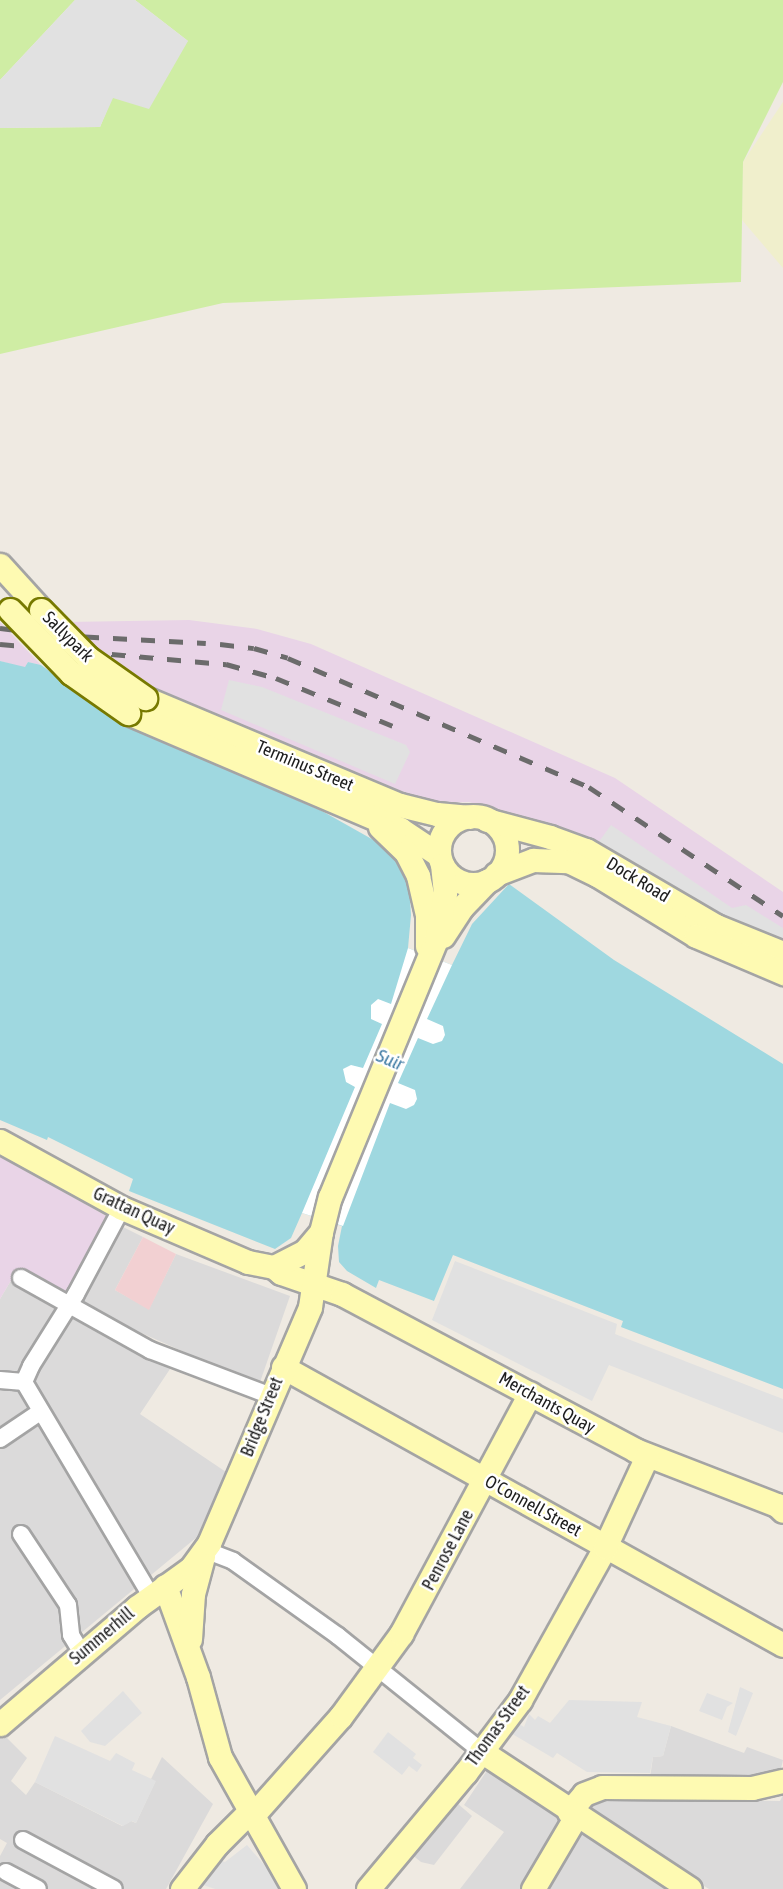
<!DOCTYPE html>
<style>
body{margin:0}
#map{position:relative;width:783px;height:1889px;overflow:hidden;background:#efeae2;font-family:"Asap Condensed",sans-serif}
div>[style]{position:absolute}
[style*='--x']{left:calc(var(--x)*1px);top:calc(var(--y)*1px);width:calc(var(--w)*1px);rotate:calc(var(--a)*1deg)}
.residential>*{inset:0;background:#dbdada}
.commercial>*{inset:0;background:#f2d0d2}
.industrial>*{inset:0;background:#e9d4e7}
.farmland>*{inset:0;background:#f0efcc}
.grass>*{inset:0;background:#cfeda4}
.parking>*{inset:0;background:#e1e1e1}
.water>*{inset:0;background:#9fd8e0}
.pier>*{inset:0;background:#fff}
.roads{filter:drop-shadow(2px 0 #a4a4a4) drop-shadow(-2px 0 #a4a4a4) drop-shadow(0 2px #a4a4a4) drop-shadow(0 -2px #a4a4a4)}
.street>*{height:16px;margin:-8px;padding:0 8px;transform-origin:8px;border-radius:8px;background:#fff}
.secondary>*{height:23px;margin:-11.5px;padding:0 11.5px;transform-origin:11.5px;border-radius:11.5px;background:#fefab2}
.secondary>.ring{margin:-11.5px;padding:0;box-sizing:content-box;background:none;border:23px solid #fefab2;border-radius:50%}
.rail>*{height:4.5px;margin-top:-2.25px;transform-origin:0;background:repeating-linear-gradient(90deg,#6b6b6b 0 14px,transparent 0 28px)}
.bridges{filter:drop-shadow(2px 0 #777900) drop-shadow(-2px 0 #777900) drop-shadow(0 2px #777900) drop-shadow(0 -2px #777900)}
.secondary-bridge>*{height:23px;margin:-11.5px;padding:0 11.5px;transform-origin:11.5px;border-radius:11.5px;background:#fefab2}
span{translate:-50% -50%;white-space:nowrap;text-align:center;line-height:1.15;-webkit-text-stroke:5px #fff;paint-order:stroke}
.street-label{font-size:18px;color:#1d1d1d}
.water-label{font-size:19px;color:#3e7aa3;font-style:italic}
</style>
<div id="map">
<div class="residential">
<div style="clip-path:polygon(121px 1226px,143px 1237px,115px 1290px,149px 1309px,176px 1254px,290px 1296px,259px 1385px,76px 1304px)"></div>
<div style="clip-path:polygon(13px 1277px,170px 1369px,140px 1414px,226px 1472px,197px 1537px,0 1700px,0 1299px)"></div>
<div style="clip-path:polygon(671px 1726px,744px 1753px,747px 1747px,783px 1760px,779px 1777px,650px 1778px,653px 1757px,663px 1756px)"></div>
<div style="clip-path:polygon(0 1731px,27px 1758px,11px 1781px,26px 1795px,35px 1782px,122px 1826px,131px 1821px,136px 1823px,155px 1782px,151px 1779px,162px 1757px,213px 1804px,166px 1889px,0 1889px,0 1856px,7px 1843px,0 1839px)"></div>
<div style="clip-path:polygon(488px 1769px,564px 1821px,522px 1889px,460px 1889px,504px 1832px,464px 1805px)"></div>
<div style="clip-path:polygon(783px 1795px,783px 1889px,709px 1889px,589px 1814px,589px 1799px,780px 1801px)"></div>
<div style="clip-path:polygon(449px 1796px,472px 1816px,434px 1865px,421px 1862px,406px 1850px)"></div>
<div style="clip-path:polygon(575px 1828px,620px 1857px,672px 1889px,539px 1889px)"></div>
</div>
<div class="commercial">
<div style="clip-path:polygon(143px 1237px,176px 1254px,149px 1310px,115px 1290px)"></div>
</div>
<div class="industrial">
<div style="clip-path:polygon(189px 620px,257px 629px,311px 644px,615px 778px,783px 892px,783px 942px,690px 899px,598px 843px,469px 802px,443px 803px,411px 796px,157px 691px,129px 676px,91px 647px,67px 622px)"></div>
<div style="clip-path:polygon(0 622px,41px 665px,28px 662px,25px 668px,0 661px)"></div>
<div style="clip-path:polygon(0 1156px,110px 1218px,60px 1306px,13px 1277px,0 1299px)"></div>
</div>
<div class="farmland">
<div style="clip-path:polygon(783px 102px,783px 268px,742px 220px,743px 162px)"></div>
</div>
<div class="grass">
<div style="clip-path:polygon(0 0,75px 0,0 80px)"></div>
<div style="clip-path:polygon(135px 0,783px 0,783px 82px,743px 162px,741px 282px,223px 303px,0 354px,0 128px,100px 127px,112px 98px,188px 41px)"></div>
</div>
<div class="parking">
<div style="clip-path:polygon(75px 0,135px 0,188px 41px,149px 109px,113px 98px,100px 127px,0 128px,0 80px)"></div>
<div style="clip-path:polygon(229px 680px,262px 687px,406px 745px,410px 752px,395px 784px,221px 710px)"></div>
<div style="clip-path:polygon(611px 825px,732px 908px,746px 905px,783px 928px,783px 986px,733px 967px,749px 929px,708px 909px,598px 843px)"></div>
<div style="clip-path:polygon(455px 1261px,617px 1324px,615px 1334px,783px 1399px,783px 1433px,609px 1365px,592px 1401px,432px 1320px)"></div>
<div style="clip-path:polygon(740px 1687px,753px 1693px,736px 1736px,728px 1732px)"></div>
<div style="clip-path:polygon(123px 1691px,142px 1713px,105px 1746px,90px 1742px,81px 1731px)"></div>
<div style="clip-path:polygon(707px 1693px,733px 1703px,727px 1707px,722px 1720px,699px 1711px)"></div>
<div style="clip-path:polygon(569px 1700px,642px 1702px,637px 1717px,671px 1726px,663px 1756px,653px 1757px,650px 1773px,587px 1772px,557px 1753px,553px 1758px,509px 1732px,516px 1722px,524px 1727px,529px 1714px,535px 1720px,538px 1716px,550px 1723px)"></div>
<div style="clip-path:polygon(388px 1732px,416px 1754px,413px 1758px,422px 1765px,417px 1772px,409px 1766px,402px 1775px,373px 1752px)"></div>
<div style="clip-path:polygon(55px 1736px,110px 1761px,116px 1753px,135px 1763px,132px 1770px,156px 1781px,136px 1823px,132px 1821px,123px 1826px,35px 1782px)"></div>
<div style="clip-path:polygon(247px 1845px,285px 1889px,215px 1889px,200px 1884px,215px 1859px,225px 1862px)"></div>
</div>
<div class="water">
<div style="clip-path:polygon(0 661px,25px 667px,28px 662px,41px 665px,121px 724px,322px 811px,386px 847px,395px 855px,409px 884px,411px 915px,408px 948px,452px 965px,472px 924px,509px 884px,614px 960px,783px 1064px,783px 1389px,621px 1327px,623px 1321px,453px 1255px,434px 1301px,379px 1280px,376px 1288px,347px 1271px,339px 1262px,338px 1246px,342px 1226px,302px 1213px,291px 1238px,275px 1249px,129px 1191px,133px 1179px,48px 1137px,47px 1140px,0 1120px)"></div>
</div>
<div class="pier">
<div style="clip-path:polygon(408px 948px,452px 965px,427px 1019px,443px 1026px,445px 1035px,442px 1041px,433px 1044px,418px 1038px,398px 1083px,415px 1090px,417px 1099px,414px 1105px,406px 1109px,390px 1103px,343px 1226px,302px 1213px,355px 1087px,346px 1082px,343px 1069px,351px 1065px,363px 1068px,382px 1024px,371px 1019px,371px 1005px,378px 999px,391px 1004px)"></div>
</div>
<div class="roads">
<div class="street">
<div style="--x:21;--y:1278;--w:148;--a:29.2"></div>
<div style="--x:150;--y:1350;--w:129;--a:20.8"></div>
<div style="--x:0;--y:1380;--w:24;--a:5"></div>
<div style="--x:24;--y:1382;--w:249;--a:59.3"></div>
<div style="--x:24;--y:1382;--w:17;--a:-66"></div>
<div style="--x:31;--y:1366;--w:85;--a:-58"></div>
<div style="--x:76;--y:1294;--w:98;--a:-61.9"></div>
<div style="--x:0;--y:1439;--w:48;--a:-34"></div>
<div style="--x:21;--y:1534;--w:85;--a:56.5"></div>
<div style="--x:68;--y:1605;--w:30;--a:84"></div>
<div style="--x:71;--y:1635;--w:21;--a:59"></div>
<div style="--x:205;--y:1550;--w:30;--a:21"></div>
<div style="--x:233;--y:1561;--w:129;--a:35.5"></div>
<div style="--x:338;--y:1636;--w:184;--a:38.8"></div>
<div style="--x:23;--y:1840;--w:103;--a:28.3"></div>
<div style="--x:6;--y:1872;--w:36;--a:28"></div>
</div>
<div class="secondary">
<div style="--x:0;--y:565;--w:61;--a:47.7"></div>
<div style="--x:145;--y:698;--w:277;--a:22.8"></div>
<div style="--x:400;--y:805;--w:38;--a:14"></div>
<div style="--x:437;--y:814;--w:33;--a:5"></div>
<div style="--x:128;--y:713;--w:296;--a:23.1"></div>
<div style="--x:400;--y:829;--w:47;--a:33.7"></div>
<div class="ring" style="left:439px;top:816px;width:45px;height:45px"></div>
<div style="--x:487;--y:820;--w:65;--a:15.1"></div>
<div style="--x:550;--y:837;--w:38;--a:20"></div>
<div style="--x:586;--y:850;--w:151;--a:30.3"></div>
<div style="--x:716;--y:926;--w:72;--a:21.9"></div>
<div style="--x:380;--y:827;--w:36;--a:44"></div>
<div style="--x:406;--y:852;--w:27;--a:63"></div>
<div style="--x:418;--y:876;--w:39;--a:77"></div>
<div style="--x:427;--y:914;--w:32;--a:90"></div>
<div style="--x:496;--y:874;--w:40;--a:-21"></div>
<div style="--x:533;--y:860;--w:35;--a:2"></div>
<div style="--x:568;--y:861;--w:32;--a:26"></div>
<div style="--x:597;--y:875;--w:116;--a:31.6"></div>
<div style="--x:696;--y:936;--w:95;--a:23"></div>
<div style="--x:443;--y:936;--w:35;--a:-57"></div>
<div style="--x:462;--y:907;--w:37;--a:-46"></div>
<div style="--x:0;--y:1141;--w:139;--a:28.8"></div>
<div style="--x:122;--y:1208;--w:137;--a:23.2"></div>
<div style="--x:248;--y:1262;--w:26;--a:11"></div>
<div style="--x:274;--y:1267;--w:9;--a:41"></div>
<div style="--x:281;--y:1273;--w:65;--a:19"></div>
<div style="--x:342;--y:1294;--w:332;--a:28"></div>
<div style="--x:635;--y:1450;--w:152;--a:21.2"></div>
<div style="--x:777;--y:1505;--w:8;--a:45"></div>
<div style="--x:274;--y:1267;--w:35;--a:-27"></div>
<div style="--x:305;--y:1251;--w:25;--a:-50"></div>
<div style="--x:283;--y:1367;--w:572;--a:29.07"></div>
<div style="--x:165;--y:1586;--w:97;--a:70.1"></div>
<div style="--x:198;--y:1677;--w:83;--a:74.6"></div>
<div style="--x:220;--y:1757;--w:151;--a:60.7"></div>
<div style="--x:190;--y:1639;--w:45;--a:-86.2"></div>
<div style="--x:193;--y:1594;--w:39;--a:-75"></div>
<div style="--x:0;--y:1724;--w:180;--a:-40.5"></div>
<div style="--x:137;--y:1607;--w:67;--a:-35.8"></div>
<div style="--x:191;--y:1568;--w:31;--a:-54"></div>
<div style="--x:209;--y:1543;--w:257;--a:-66.8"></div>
<div style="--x:310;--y:1307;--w:76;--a:-81.7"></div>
<div style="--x:321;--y:1232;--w:36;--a:-76"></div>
<div style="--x:330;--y:1197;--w:278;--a:-67.6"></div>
<div style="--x:436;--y:940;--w:48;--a:-79.2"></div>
<div style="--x:445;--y:893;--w:28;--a:-96"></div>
<div style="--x:481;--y:1751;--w:250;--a:33.4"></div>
<div style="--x:569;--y:1812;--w:23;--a:-50"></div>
<div style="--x:584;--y:1794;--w:19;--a:-21"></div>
<div style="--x:602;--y:1787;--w:150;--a:0.4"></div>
<div style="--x:752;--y:1788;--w:32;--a:-13"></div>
<div style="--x:253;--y:1815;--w:132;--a:-48.4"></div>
<div style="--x:341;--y:1716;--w:102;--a:-53.8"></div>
<div style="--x:401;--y:1634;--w:273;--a:-61.8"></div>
<div style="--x:182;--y:1889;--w:57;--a:-52.1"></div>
<div style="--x:217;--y:1844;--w:47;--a:-45"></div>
<div style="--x:368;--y:1889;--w:153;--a:-50.1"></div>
<div style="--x:466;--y:1772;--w:90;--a:-53.1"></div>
<div style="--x:520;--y:1700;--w:175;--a:-60.9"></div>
<div style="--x:605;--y:1547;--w:100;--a:-65.2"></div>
<div style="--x:533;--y:1889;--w:85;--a:-59.5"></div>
</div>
</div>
<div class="rail">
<div style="--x:0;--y:628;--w:57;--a:7"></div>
<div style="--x:57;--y:635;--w:149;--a:3.1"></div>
<div style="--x:0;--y:644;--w:227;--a:5.1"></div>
<div style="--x:226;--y:664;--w:52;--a:15.6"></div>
<div style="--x:276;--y:678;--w:126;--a:22.3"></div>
<div style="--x:220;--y:644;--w:34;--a:7"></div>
<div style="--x:254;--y:648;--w:35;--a:16"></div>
<div style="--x:288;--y:658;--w:327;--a:23.2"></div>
<div style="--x:589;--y:787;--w:233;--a:33.6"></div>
</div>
<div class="bridges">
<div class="secondary-bridge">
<div style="--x:10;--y:610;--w:88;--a:45.9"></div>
<div style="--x:71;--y:673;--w:70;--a:35.1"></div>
<div style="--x:41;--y:610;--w:67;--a:45.6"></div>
<div style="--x:88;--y:658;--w:70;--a:35.1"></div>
</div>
</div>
<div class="street-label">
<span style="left:68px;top:637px;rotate:45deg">Sallypark</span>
<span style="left:305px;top:766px;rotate:23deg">Terminus Street</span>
<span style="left:638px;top:880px;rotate:31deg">Dock Road</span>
<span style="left:134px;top:1211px;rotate:25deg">Grattan Quay</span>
<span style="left:547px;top:1403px;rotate:29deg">Merchants Quay</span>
<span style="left:262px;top:1417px;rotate:-68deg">Bridge Street</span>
<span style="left:533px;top:1506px;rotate:29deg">O'Connell Street</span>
<span style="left:448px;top:1550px;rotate:-62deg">Penrose Lane</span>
<span style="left:102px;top:1636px;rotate:-40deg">Summerhill</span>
<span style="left:498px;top:1726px;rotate:-54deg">Thomas Street</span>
</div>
<div class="water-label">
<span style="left:390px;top:1060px;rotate:23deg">Suir</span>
</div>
</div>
